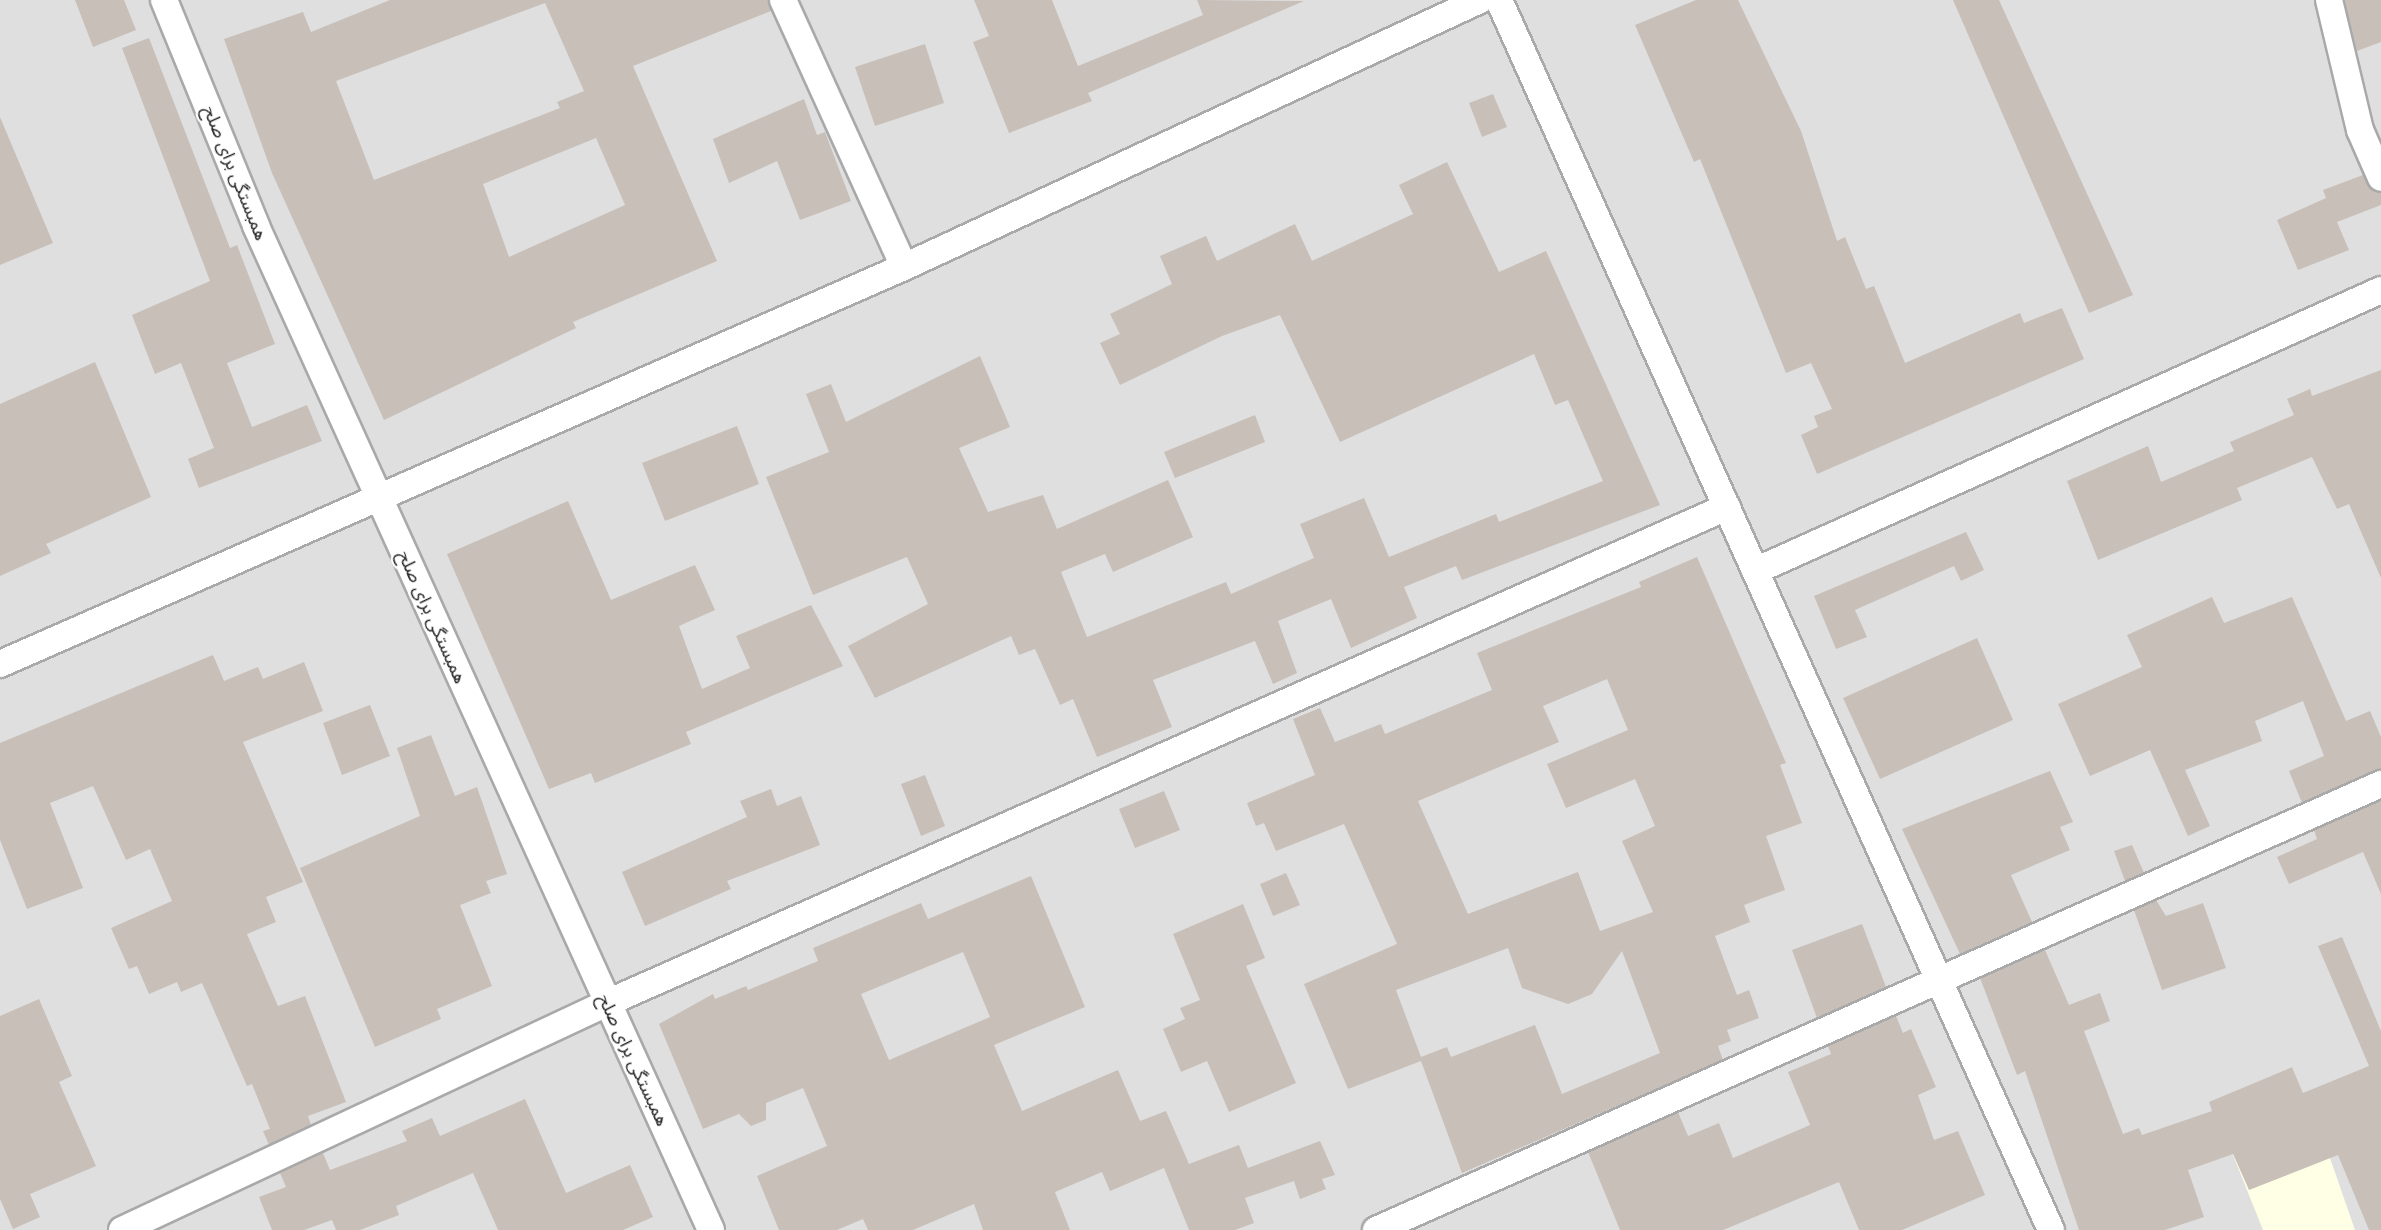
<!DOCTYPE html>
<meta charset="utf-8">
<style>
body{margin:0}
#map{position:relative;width:2381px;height:1230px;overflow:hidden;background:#f2efe9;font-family:Raleway,"Noto Sans Arabic",sans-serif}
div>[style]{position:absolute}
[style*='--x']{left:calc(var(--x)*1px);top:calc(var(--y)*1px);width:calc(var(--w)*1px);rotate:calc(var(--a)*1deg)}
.residential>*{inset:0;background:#e0dfdf}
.education>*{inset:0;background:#ffffe5}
.building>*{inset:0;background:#c7bfb8}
.roads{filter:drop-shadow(2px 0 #a9a9a9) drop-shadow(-2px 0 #a9a9a9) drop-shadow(0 2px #a9a9a9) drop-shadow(0 -2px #a9a9a9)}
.street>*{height:26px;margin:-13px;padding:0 13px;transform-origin:13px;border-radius:13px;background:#fff}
span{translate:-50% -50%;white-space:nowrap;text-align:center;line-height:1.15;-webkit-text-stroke:4.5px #fff;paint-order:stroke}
.street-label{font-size:18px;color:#222}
</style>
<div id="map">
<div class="residential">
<div style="clip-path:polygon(0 0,2381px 0,2381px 1230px,0 1230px)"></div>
</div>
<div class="education">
<div style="clip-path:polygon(2292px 1067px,2330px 1158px,2355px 1230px,2263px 1230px,2219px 1120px,2241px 1111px,2233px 1092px)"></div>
</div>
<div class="building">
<div style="clip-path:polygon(75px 0,124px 0,136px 30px,93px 47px)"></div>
<div style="clip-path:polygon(evenodd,390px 0,768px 0,771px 11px,633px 66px,717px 261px,573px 322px,576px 328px,384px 420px,272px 173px,224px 39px,303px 12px,311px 32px,390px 0,545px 3px,584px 91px,557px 102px,560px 108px,374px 180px,336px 81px,545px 3px,390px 0,596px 138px,625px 205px,509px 257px,483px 184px,596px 138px)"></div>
<div style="clip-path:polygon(974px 0,1052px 0,1078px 66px,1203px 15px,1197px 0,1304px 1px,1088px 93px,1092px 101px,1009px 133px,973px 42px,989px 36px)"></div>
<div style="clip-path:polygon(1696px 0,1738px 0,1801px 131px,1837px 241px,1845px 237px,1866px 289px,1874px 286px,1905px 363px,2020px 313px,2024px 323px,2062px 308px,2084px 359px,1817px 474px,1801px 435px,1818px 427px,1814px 416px,1832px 409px,1811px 363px,1786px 373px,1700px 159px,1694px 162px,1635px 25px)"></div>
<div style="clip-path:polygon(1953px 0,1999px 0,2133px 295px,2089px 313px)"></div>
<div style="clip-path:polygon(2344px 0,2381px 0,2381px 42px,2357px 51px)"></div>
<div style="clip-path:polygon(149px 38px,230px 248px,237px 245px,275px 344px,227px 363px,252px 427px,307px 405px,322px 441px,199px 488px,188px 459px,214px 448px,181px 363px,155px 374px,132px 315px,210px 281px,122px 48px)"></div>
<div style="clip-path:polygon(925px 44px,944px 103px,875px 126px,855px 67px)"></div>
<div style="clip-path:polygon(1493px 94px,1507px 127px,1482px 137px,1469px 103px)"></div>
<div style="clip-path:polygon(804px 99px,817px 135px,825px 132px,851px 201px,800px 220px,777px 161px,729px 183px,713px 139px)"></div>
<div style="clip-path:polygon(0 117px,53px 243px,0 265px)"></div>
<div style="clip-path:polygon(1447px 162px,1499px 272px,1546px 251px,1660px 505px,1462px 580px,1456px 566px,1404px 587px,1417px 618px,1351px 648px,1331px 599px,1278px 621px,1297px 673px,1273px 684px,1255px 641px,1153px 680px,1172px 727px,1097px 757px,1073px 699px,1060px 705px,1035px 649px,1019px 655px,1011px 636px,875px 698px,848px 646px,928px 604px,907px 557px,813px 595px,766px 477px,829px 452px,806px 394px,831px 384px,846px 422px,980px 356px,1010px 427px,959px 448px,988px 512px,1043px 495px,1057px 529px,1168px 480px,1193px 537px,1113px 572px,1105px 554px,1061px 572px,1087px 637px,1226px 582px,1231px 594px,1314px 558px,1300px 524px,1364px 498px,1389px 557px,1496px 514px,1499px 522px,1603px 481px,1568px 400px,1555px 405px,1534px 354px,1340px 442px,1280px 315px,1222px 336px,1120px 385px,1100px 343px,1120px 334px,1110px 314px,1172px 284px,1160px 256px,1206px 236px,1217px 261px,1295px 224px,1312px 261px,1413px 214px,1399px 185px)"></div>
<div style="clip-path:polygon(2363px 175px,2372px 190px,2381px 193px,2381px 205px,2337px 222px,2349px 250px,2298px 270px,2277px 220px,2326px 198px,2323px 190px)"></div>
<div style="clip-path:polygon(95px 362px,151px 497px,46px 544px,51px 553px,0 576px,0 404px)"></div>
<div style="clip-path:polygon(2381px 370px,2381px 578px,2349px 504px,2337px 509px,2312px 457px,2237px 488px,2242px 500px,2098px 560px,2067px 481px,2148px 446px,2161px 482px,2234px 451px,2230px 442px,2294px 415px,2287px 399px,2310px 389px,2312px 396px)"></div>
<div style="clip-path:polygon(1255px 415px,1265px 442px,1175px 478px,1164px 452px)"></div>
<div style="clip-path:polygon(737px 426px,759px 484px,665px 521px,642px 463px)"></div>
<div style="clip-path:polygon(568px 501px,611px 600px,695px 565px,715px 610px,679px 626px,702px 689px,750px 668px,736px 636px,811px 605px,843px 666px,686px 732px,691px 744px,595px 783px,591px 773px,549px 789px,447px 554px)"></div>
<div style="clip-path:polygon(1966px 532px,1984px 570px,1961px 581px,1954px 566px,1855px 610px,1867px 637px,1836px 649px,1814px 596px)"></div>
<div style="clip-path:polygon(evenodd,1697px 557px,1786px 763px,1780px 765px,1802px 823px,1766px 836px,1785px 890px,1744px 905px,1750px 922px,1715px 936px,1737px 995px,1749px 990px,1759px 1018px,1727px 1030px,1731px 1041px,1718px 1046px,1723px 1060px,1462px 1173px,1421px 1061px,1348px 1089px,1304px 984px,1397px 944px,1344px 824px,1276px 851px,1264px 823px,1256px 826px,1247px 803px,1315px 775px,1293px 719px,1320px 708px,1335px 742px,1381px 724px,1385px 734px,1492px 690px,1477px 653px,1641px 587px,1639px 582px,1697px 557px,1607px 679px,1628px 730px,1547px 764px,1566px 808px,1635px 779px,1655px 826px,1622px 841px,1653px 912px,1600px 931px,1578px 872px,1468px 914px,1418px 801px,1559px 742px,1543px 706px,1607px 679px,1697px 557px,1508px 948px,1522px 988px,1568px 1004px,1592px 994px,1622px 951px,1660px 1053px,1562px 1094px,1535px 1025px,1451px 1057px,1447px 1047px,1421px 1057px,1396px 990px,1508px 948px)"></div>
<div style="clip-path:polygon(2212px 597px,2224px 623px,2292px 597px,2346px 721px,2370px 711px,2381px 737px,2381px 769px,2302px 803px,2289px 771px,2324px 756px,2303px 701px,2255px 721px,2262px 741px,2185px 770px,2210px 826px,2188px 836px,2150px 750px,2090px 776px,2058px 704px,2142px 667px,2127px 635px)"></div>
<div style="clip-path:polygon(1977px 638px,2013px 720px,1880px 779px,1843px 698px)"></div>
<div style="clip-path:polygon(213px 655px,224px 681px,258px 667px,263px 679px,304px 662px,323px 711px,243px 742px,303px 882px,266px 897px,276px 922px,247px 934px,278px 1006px,305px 996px,346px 1102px,308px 1116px,311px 1125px,269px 1145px,263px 1131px,270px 1129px,252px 1084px,247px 1086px,202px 983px,181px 992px,177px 982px,149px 994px,137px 966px,129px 969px,111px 928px,172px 901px,150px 849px,126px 860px,93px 786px,50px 803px,83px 888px,27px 909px,0 840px,0 743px)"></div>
<div style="clip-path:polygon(370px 705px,390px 756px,342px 775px,323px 723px)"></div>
<div style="clip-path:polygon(431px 735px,455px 796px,477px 787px,507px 874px,486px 881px,491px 893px,460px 905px,492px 986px,437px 1009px,441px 1019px,375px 1047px,300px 868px,420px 816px,397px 748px)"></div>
<div style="clip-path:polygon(2050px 771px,2073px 822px,2060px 827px,2070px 850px,2011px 875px,2032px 922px,1960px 954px,1902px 829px)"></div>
<div style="clip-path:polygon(925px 775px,945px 826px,921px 836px,901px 784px)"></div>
<div style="clip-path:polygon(771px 789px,777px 806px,801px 796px,820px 845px,727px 881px,731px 889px,645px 926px,622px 872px,747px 817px,740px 801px)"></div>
<div style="clip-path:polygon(1164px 791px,1180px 830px,1135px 848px,1119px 809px)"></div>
<div style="clip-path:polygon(2381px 800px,2381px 894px,2363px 852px,2289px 884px,2277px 857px,2317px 839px,2314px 830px)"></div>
<div style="clip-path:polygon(2132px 845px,2144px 873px,2125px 881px,2114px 851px)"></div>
<div style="clip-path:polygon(1286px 873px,1300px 905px,1273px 916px,1260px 884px)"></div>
<div style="clip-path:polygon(evenodd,1031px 876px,1085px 1007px,994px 1045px,1022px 1111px,1118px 1070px,1140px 1121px,1166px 1111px,1189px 1164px,1239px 1145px,1248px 1168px,1320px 1141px,1335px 1175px,1322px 1179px,1326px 1189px,1300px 1199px,1294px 1181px,1245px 1198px,1254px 1223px,1235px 1230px,1189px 1230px,1164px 1168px,1110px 1191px,1102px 1172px,1055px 1192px,1070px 1230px,983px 1230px,974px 1204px,913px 1230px,868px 1230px,863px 1219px,837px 1230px,779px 1230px,757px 1176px,827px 1146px,803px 1088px,766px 1103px,766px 1120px,751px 1126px,739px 1114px,703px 1129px,659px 1024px,713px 994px,715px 999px,746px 986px,748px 990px,818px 961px,813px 948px,921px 903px,928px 919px,1031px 876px,963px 952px,990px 1017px,889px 1060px,861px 994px,963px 952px)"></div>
<div style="clip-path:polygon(2156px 900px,2166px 916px,2203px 903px,2226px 968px,2162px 990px,2134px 910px)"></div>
<div style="clip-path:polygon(1243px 904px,1265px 958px,1246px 966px,1296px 1083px,1229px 1112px,1207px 1061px,1181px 1072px,1163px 1029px,1185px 1019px,1180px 1008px,1200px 1000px,1173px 934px)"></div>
<div style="clip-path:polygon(1862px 924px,1886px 987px,1817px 1018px,1792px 950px)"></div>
<div style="clip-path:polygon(2342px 937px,2381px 1031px,2381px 1230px,2369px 1230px,2338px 1155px,2249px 1190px,2233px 1154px,2188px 1170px,2204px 1217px,2165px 1230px,2079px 1230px,2025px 1071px,2017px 1075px,1980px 978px,2045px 950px,2069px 1005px,2100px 993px,2110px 1021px,2084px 1031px,2123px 1134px,2139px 1128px,2142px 1135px,2212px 1111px,2209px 1102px,2292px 1067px,2303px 1093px,2369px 1066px,2318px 946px)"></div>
<div style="clip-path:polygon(39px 999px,72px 1076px,59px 1082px,96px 1166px,30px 1194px,40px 1217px,13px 1229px,0 1199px,0 1016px)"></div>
<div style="clip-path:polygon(1896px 1016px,1903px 1033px,1911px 1029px,1936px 1087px,1918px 1095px,1934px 1140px,1958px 1131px,1985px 1195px,1902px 1230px,1859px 1230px,1839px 1182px,1723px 1230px,1620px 1230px,1588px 1152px,1678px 1112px,1688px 1136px,1719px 1123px,1733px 1158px,1810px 1125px,1788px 1072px,1831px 1054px,1828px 1046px)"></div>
<div style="clip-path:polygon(525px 1099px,566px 1193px,630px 1165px,653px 1217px,623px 1230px,498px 1230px,473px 1173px,396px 1206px,399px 1215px,360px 1230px,336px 1230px,332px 1220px,304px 1230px,272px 1230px,259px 1197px,286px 1187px,280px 1173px,323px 1153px,330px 1170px,407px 1141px,402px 1131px,432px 1118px,440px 1136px)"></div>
</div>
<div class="roads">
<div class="street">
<div style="--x:164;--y:0;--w:244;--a:67.8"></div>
<div style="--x:256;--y:226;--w:1102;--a:65.62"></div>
<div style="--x:783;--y:0;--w:293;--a:65.6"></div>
<div style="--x:1499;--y:0;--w:1348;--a:65.83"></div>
<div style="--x:2329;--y:0;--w:134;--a:76.6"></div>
<div style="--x:2360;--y:130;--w:52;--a:66.4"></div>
<div style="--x:1755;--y:571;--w:686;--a:-24.17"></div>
<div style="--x:0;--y:664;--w:987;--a:-23.71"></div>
<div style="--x:904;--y:267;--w:635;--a:-24.87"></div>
<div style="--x:122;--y:1230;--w:535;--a:-25.08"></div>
<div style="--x:607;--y:1003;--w:1225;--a:-23.89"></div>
<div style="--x:1376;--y:1230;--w:1100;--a:-23.93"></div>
</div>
</div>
<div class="street-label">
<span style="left:235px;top:173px;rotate:68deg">همبستگی برای صلح</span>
<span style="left:432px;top:617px;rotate:66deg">همبستگی برای صلح</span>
<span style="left:633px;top:1060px;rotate:65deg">همبستگی برای صلح</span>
</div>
</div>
